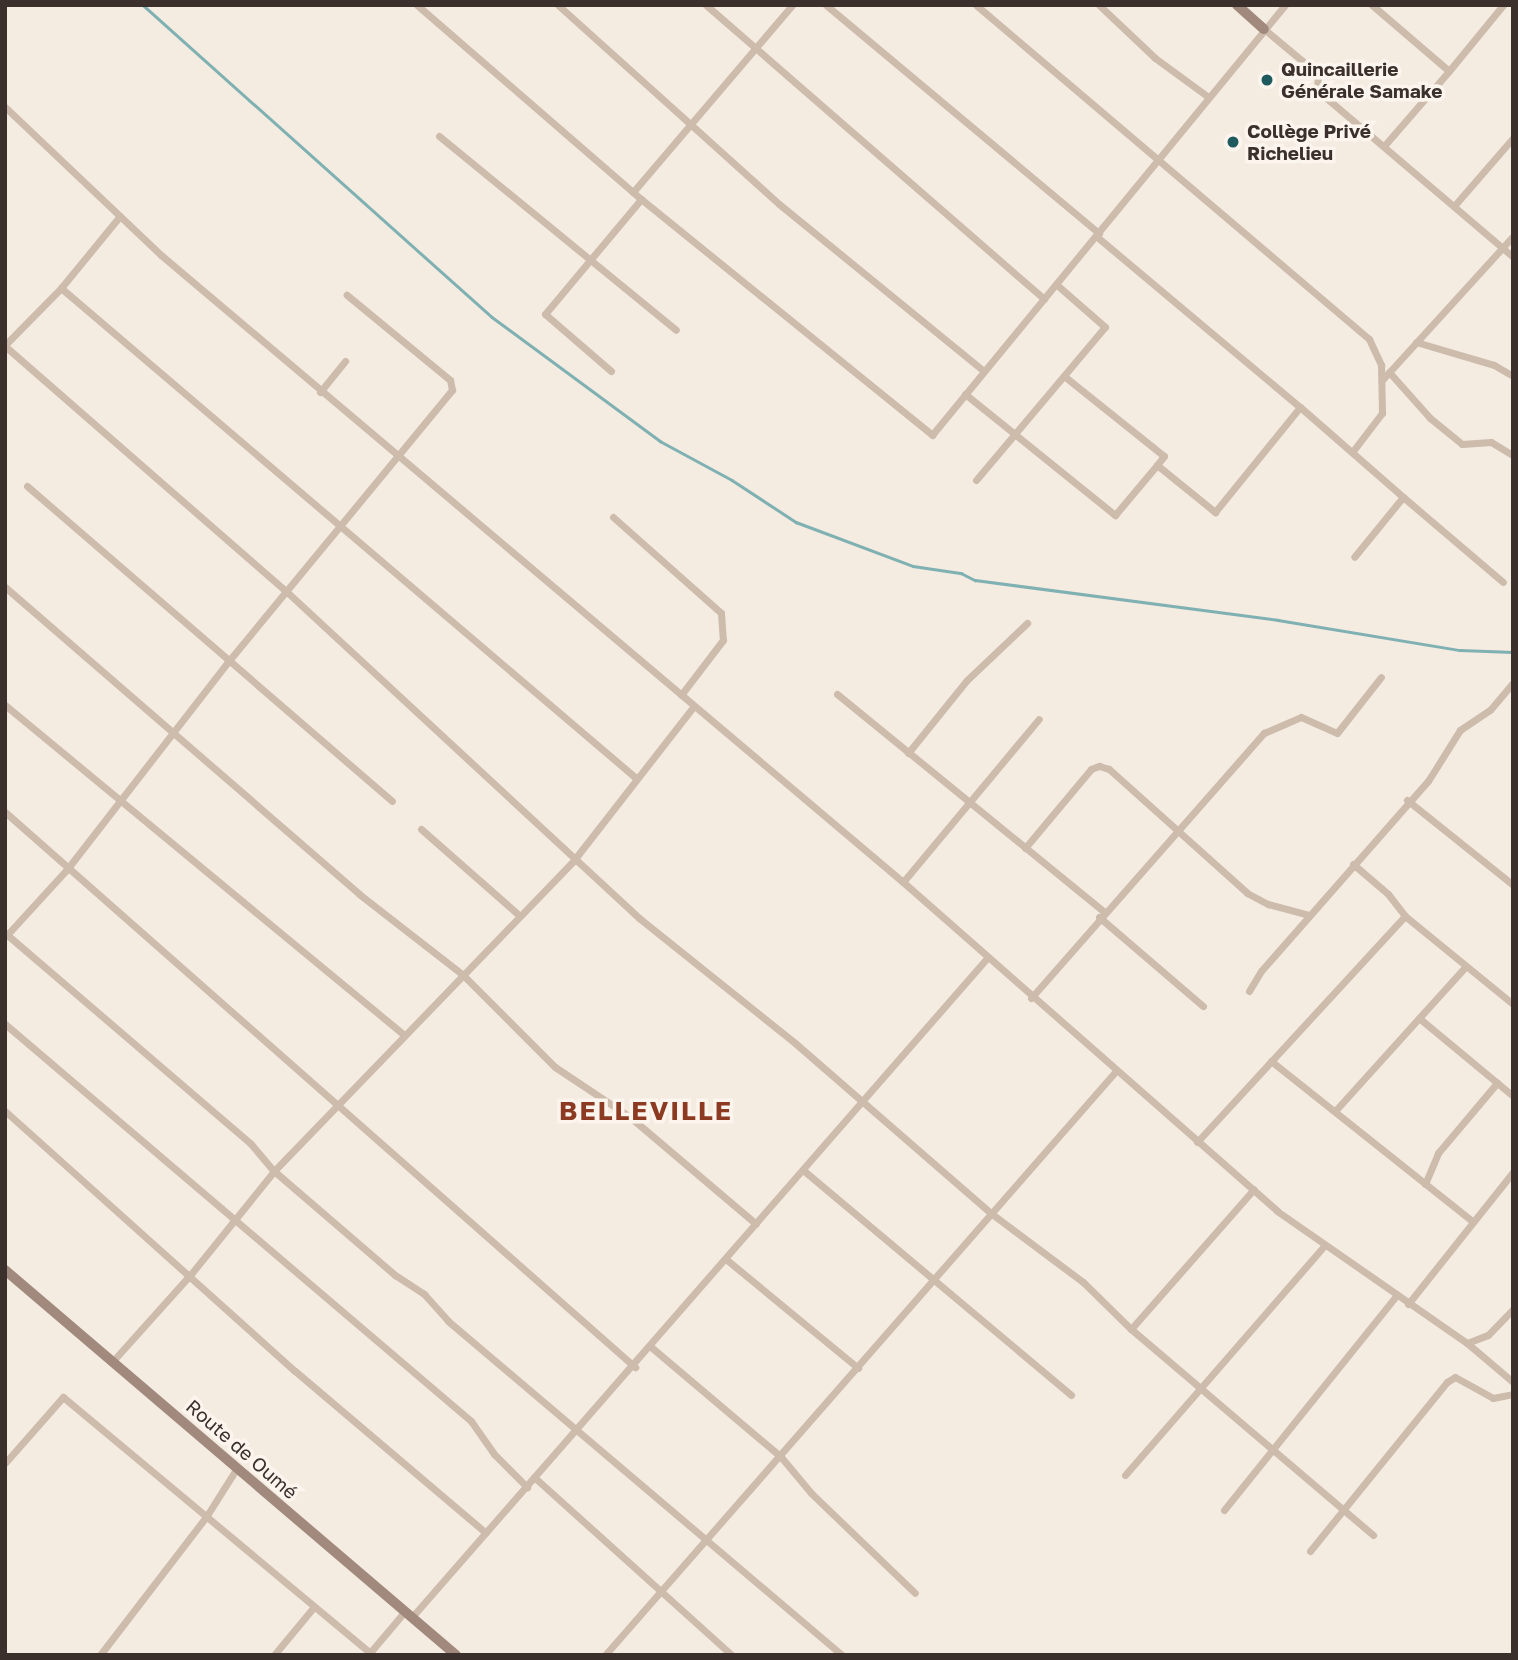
<!DOCTYPE html>
<meta charset="utf-8">
<style>
body{margin:0}
#map{position:relative;width:1518px;height:1660px;overflow:hidden;background:#f4ebe1;font-family:"Golos Text",sans-serif}
div>[style]{position:absolute}
[style*='--x']{left:calc(var(--x)*1px);top:calc(var(--y)*1px);width:calc(var(--w)*1px);rotate:calc(var(--a)*1deg)}
.stream>*{height:2.5px;margin:-1.25px;padding:0 1.25px;transform-origin:1.25px;border-radius:1.25px;background:#7fb0b2}
.street>*{height:7px;margin:-3.5px;padding:0 3.5px;transform-origin:3.5px;border-radius:3.5px;background:#cdbbac}
.secondary>*{height:10px;margin:-5px;padding:0 5px;transform-origin:5px;border-radius:5px;background:#a18a7d}
.dots>*{width:19px;height:19px;translate:-50% -50%;box-sizing:border-box;border:4px solid #fbf5ee;border-radius:50%}
span{translate:-50% -50%;white-space:nowrap;text-align:center;line-height:1.15;-webkit-text-stroke:7px #fbf5ee;paint-order:stroke}
.poi-label{font-size:19px;color:#3b302b;font-weight:700}
.left{translate:0 -50%;text-align:left}
.street-label{font-size:19px;color:#3b302b}
.district-label{font-size:26px;color:#8c3b22;font-weight:700;letter-spacing:2px}
.frame{position:absolute;inset:0;border:7px solid #3b302b;pointer-events:none}
</style>
<div id="map">
<div class="stream">
<div style="--x:143;--y:5;--w:468;--a:41.8"></div>
<div style="--x:492;--y:317;--w:209;--a:36.4"></div>
<div style="--x:660;--y:441;--w:82;--a:28.4"></div>
<div style="--x:732;--y:480;--w:77;--a:33.3"></div>
<div style="--x:796;--y:522;--w:125;--a:20.6"></div>
<div style="--x:913;--y:566;--w:49;--a:8.3"></div>
<div style="--x:961;--y:573;--w:16;--a:27"></div>
<div style="--x:975;--y:580;--w:306;--a:7.5"></div>
<div style="--x:1278;--y:620;--w:184;--a:9.4"></div>
<div style="--x:1460;--y:650;--w:53;--a:2.2"></div>
</div>
<div class="street">
<div style="--x:417;--y:5;--w:296;--a:40.9"></div>
<div style="--x:641;--y:199;--w:375;--a:39"></div>
<div style="--x:932;--y:435;--w:556;--a:-50.62"></div>
<div style="--x:558;--y:5;--w:297;--a:42"></div>
<div style="--x:779;--y:204;--w:264;--a:39.2"></div>
<div style="--x:706;--y:5;--w:448;--a:41"></div>
<div style="--x:826;--y:5;--w:356;--a:39.9"></div>
<div style="--x:976;--y:5;--w:516;--a:40.36"></div>
<div style="--x:1369;--y:339;--w:29;--a:65"></div>
<div style="--x:1381;--y:365;--w:48;--a:88.8"></div>
<div style="--x:1382;--y:413;--w:48;--a:127.3"></div>
<div style="--x:1099;--y:5;--w:77;--a:43.4"></div>
<div style="--x:1155;--y:58;--w:64;--a:36.2"></div>
<div style="--x:1372;--y:5;--w:101;--a:40.6"></div>
<div style="--x:1449;--y:71;--w:99;--a:130.9"></div>
<div style="--x:1264;--y:29;--w:70;--a:39.8"></div>
<div style="--x:1318;--y:74;--w:16;--a:94"></div>
<div style="--x:1317;--y:90;--w:257;--a:40.4"></div>
<div style="--x:1449;--y:71;--w:85;--a:-50.7"></div>
<div style="--x:5;--y:107;--w:215;--a:43.5"></div>
<div style="--x:161;--y:255;--w:971;--a:40.2"></div>
<div style="--x:903;--y:882;--w:498;--a:41.3"></div>
<div style="--x:1277;--y:1211;--w:231;--a:34.8"></div>
<div style="--x:1467;--y:1343;--w:60;--a:40.3"></div>
<div style="--x:439;--y:136;--w:306;--a:39.3"></div>
<div style="--x:633;--y:192;--w:245;--a:-49.6"></div>
<div style="--x:1454;--y:206;--w:90;--a:-49.1"></div>
<div style="--x:1096;--y:236;--w:266;--a:40"></div>
<div style="--x:61;--y:288;--w:755;--a:40.44"></div>
<div style="--x:1416;--y:342;--w:81;--a:16.4"></div>
<div style="--x:1494;--y:365;--w:22;--a:30"></div>
<div style="--x:5;--y:345;--w:80;--a:-45.5"></div>
<div style="--x:61;--y:288;--w:93;--a:-50.7"></div>
<div style="--x:6;--y:347;--w:373;--a:41.1"></div>
<div style="--x:287;--y:592;--w:480;--a:42.8"></div>
<div style="--x:639;--y:918;--w:200;--a:38.7"></div>
<div style="--x:795;--y:1043;--w:261;--a:41"></div>
<div style="--x:992;--y:1214;--w:114;--a:36.8"></div>
<div style="--x:1083;--y:1282;--w:67;--a:44.4"></div>
<div style="--x:1131;--y:1329;--w:318;--a:40.4"></div>
<div style="--x:611;--y:371;--w:87;--a:-139.2"></div>
<div style="--x:545;--y:314;--w:150;--a:-50.1"></div>
<div style="--x:1389;--y:372;--w:62;--a:48.3"></div>
<div style="--x:1430;--y:418;--w:41;--a:39.1"></div>
<div style="--x:1462;--y:444;--w:29;--a:-4"></div>
<div style="--x:1491;--y:442;--w:26;--a:31"></div>
<div style="--x:1064;--y:376;--w:128;--a:38.7"></div>
<div style="--x:1164;--y:456;--w:11;--a:128"></div>
<div style="--x:1157;--y:465;--w:75;--a:39"></div>
<div style="--x:1215;--y:512;--w:135;--a:-51"></div>
<div style="--x:1300;--y:407;--w:137;--a:41.1"></div>
<div style="--x:1403;--y:497;--w:77;--a:129.2"></div>
<div style="--x:1383;--y:379;--w:193;--a:-47.7"></div>
<div style="--x:320;--y:392;--w:40;--a:-51"></div>
<div style="--x:965;--y:394;--w:193;--a:38.9"></div>
<div style="--x:1115;--y:515;--w:65;--a:-50"></div>
<div style="--x:976;--y:480;--w:200;--a:-49.9"></div>
<div style="--x:1105;--y:327;--w:64;--a:-138.8"></div>
<div style="--x:27;--y:486;--w:482;--a:40.8"></div>
<div style="--x:1403;--y:497;--w:131;--a:40.4"></div>
<div style="--x:613;--y:517;--w:144;--a:41.6"></div>
<div style="--x:721;--y:613;--w:27;--a:86"></div>
<div style="--x:723;--y:640;--w:69;--a:127.4"></div>
<div style="--x:5;--y:587;--w:469;--a:40.9"></div>
<div style="--x:359;--y:894;--w:132;--a:37.9"></div>
<div style="--x:463;--y:975;--w:130;--a:45"></div>
<div style="--x:555;--y:1067;--w:90;--a:33.7"></div>
<div style="--x:630;--y:1117;--w:165;--a:40.3"></div>
<div style="--x:837;--y:694;--w:343;--a:39.2"></div>
<div style="--x:5;--y:705;--w:516;--a:39.58"></div>
<div style="--x:908;--y:753;--w:94;--a:-51.1"></div>
<div style="--x:967;--y:680;--w:83;--a:-43.5"></div>
<div style="--x:1407;--y:800;--w:136;--a:38.7"></div>
<div style="--x:5;--y:812;--w:840;--a:41.38"></div>
<div style="--x:421;--y:829;--w:130;--a:41.3"></div>
<div style="--x:1025;--y:848;--w:103;--a:-50.1"></div>
<div style="--x:1091;--y:769;--w:9;--a:-21"></div>
<div style="--x:1099;--y:766;--w:10;--a:17"></div>
<div style="--x:1109;--y:769;--w:186;--a:41.9"></div>
<div style="--x:1247;--y:893;--w:24;--a:28"></div>
<div style="--x:1268;--y:904;--w:42;--a:15"></div>
<div style="--x:1353;--y:864;--w:46;--a:40.6"></div>
<div style="--x:1388;--y:894;--w:28;--a:52"></div>
<div style="--x:903;--y:882;--w:212;--a:-50.2"></div>
<div style="--x:1099;--y:917;--w:137;--a:40.6"></div>
<div style="--x:5;--y:933;--w:324;--a:40.6"></div>
<div style="--x:251;--y:1144;--w:35;--a:50"></div>
<div style="--x:274;--y:1171;--w:160;--a:40.7"></div>
<div style="--x:395;--y:1275;--w:35;--a:33"></div>
<div style="--x:424;--y:1294;--w:36;--a:48"></div>
<div style="--x:448;--y:1321;--w:517;--a:40.29"></div>
<div style="--x:6;--y:936;--w:92;--a:-47.6"></div>
<div style="--x:68;--y:868;--w:259;--a:-52.2"></div>
<div style="--x:227;--y:663;--w:354;--a:-50.5"></div>
<div style="--x:452;--y:390;--w:10;--a:-101"></div>
<div style="--x:450;--y:380;--w:134;--a:-140.5"></div>
<div style="--x:1249;--y:991;--w:23;--a:-59"></div>
<div style="--x:1261;--y:971;--w:253;--a:-48.7"></div>
<div style="--x:1428;--y:781;--w:60;--a:-57.9"></div>
<div style="--x:1460;--y:730;--w:36;--a:-34"></div>
<div style="--x:1490;--y:710;--w:35;--a:-50"></div>
<div style="--x:1031;--y:998;--w:353;--a:-48.7"></div>
<div style="--x:1264;--y:733;--w:40;--a:-23.4"></div>
<div style="--x:1301;--y:717;--w:39;--a:24"></div>
<div style="--x:1337;--y:733;--w:71;--a:-51.8"></div>
<div style="--x:1419;--y:1018;--w:122;--a:39.7"></div>
<div style="--x:5;--y:1024;--w:612;--a:40.43"></div>
<div style="--x:471;--y:1421;--w:40;--a:55.1"></div>
<div style="--x:494;--y:1454;--w:47;--a:45"></div>
<div style="--x:1271;--y:1061;--w:257;--a:38.5"></div>
<div style="--x:5;--y:1111;--w:389;--a:41.9"></div>
<div style="--x:295;--y:1371;--w:250;--a:40.3"></div>
<div style="--x:1335;--y:1111;--w:194;--a:-47.9"></div>
<div style="--x:1197;--y:1142;--w:307;--a:-47.4"></div>
<div style="--x:1405;--y:916;--w:139;--a:39.2"></div>
<div style="--x:803;--y:1170;--w:350;--a:40"></div>
<div style="--x:1425;--y:1184;--w:34;--a:-67"></div>
<div style="--x:1438;--y:1153;--w:92;--a:-49.9"></div>
<div style="--x:727;--y:1260;--w:170;--a:39.5"></div>
<div style="--x:1408;--y:1304;--w:169;--a:-51.5"></div>
<div style="--x:1131;--y:1329;--w:186;--a:-48.7"></div>
<div style="--x:1467;--y:1343;--w:22;--a:-21"></div>
<div style="--x:1488;--y:1335;--w:36;--a:-46"></div>
<div style="--x:651;--y:1347;--w:170;--a:40.2"></div>
<div style="--x:781;--y:1457;--w:47;--a:50.2"></div>
<div style="--x:811;--y:1493;--w:144;--a:43.9"></div>
<div style="--x:112;--y:1362;--w:118;--a:-48.1"></div>
<div style="--x:191;--y:1274;--w:132;--a:-51.1"></div>
<div style="--x:274;--y:1171;--w:432;--a:-46"></div>
<div style="--x:574;--y:860;--w:195;--a:-52.1"></div>
<div style="--x:5;--y:1463;--w:88;--a:-48.7"></div>
<div style="--x:63;--y:1397;--w:400;--a:39.8"></div>
<div style="--x:1125;--y:1475;--w:303;--a:-49"></div>
<div style="--x:534;--y:1477;--w:266;--a:42"></div>
<div style="--x:1224;--y:1510;--w:276;--a:-51.2"></div>
<div style="--x:1310;--y:1551;--w:218;--a:-51"></div>
<div style="--x:1447;--y:1382;--w:9;--a:-32"></div>
<div style="--x:1455;--y:1377;--w:43;--a:28.9"></div>
<div style="--x:1493;--y:1398;--w:20;--a:-11"></div>
<div style="--x:412;--y:1617;--w:875;--a:-48.89"></div>
<div style="--x:100;--y:1655;--w:174;--a:-52.5"></div>
<div style="--x:206;--y:1517;--w:58;--a:-57.7"></div>
<div style="--x:274;--y:1655;--w:61;--a:-50.3"></div>
<div style="--x:368;--y:1655;--w:57;--a:-49.9"></div>
<div style="--x:605;--y:1655;--w:775;--a:-48.82"></div>
</div>
<div class="secondary">
<div style="--x:1237;--y:5;--w:36;--a:42"></div>
<div style="--x:5;--y:1270;--w:593;--a:40.49"></div>
</div>
<div class="dots">
<div style="left:1267px;top:80px;background:#1f5a5e"></div>
<div style="left:1233px;top:142px;background:#1f5a5e"></div>
</div>
<div class="poi-label">
<span class="left" style="left:1281px;top:80px">Quincaillerie<br>Générale Samake</span>
<span class="left" style="left:1247px;top:142px">Collège Privé<br>Richelieu</span>
</div>
<div class="street-label">
<span style="left:242px;top:1449px;rotate:41deg">Route de Oumé</span>
</div>
<div class="district-label">
<span style="left:646px;top:1111px">BELLEVILLE</span>
</div>
<div class="frame"></div>
</div>
